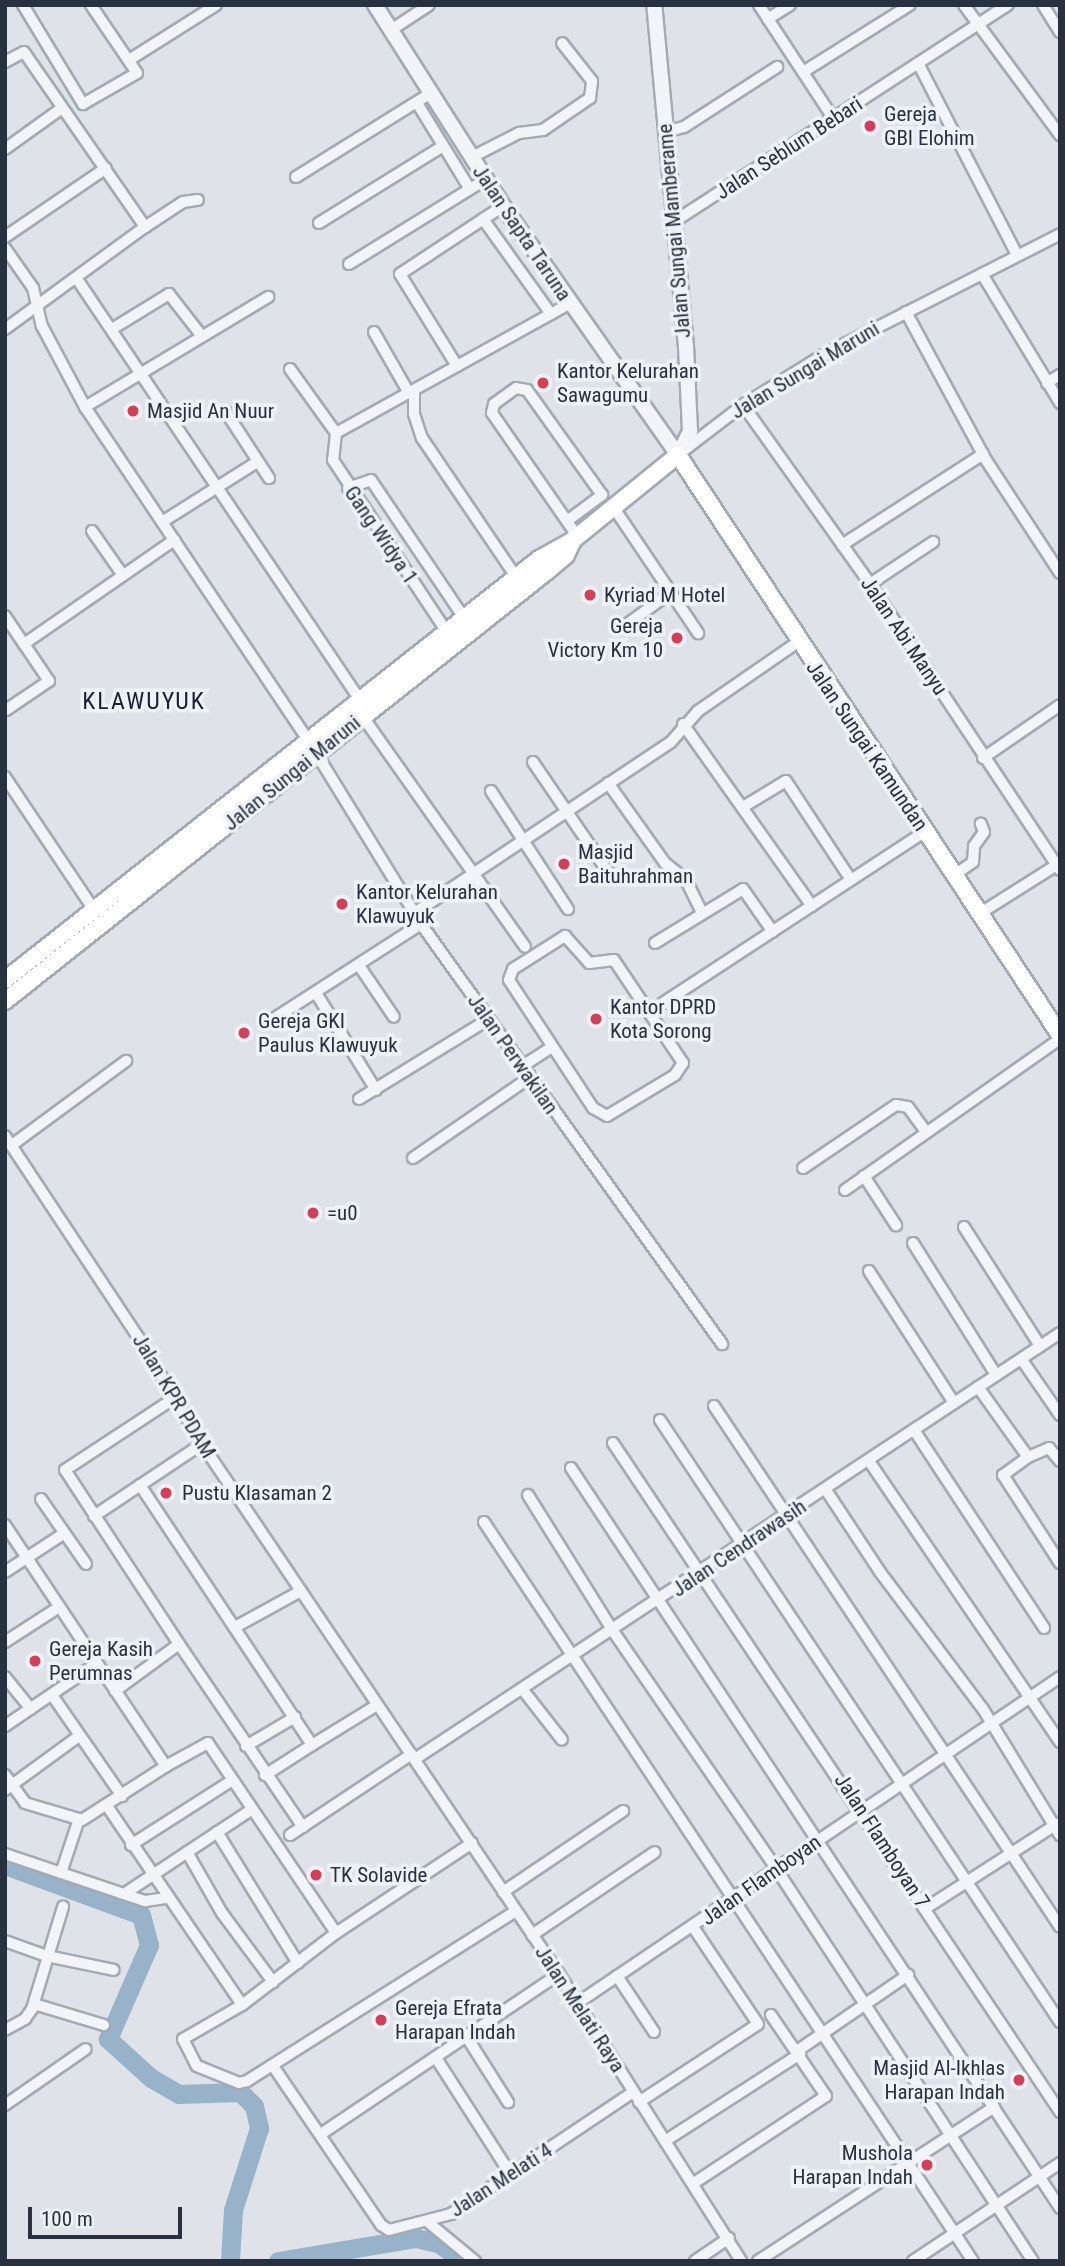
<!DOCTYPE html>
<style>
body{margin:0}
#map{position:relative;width:1065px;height:2266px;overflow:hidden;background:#dfe3e9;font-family:"Roboto Condensed",sans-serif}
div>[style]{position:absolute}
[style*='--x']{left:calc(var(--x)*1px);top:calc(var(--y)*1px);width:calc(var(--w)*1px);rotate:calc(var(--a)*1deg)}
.river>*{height:19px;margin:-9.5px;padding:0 9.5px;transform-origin:9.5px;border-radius:9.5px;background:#98b2ca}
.roads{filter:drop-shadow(2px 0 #a4aab3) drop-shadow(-2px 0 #a4aab3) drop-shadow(0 2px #a4aab3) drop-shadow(0 -2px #a4aab3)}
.minor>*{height:10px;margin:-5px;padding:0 5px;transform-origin:5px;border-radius:5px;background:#f2f4f7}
.tertiary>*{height:14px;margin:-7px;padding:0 7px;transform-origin:7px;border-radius:7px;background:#f2f4f7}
.secondary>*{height:16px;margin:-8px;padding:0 8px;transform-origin:8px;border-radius:8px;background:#fff}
.dots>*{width:19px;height:19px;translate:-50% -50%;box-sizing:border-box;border:4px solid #eef2f6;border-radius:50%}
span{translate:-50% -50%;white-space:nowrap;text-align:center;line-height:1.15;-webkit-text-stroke:7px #eef2f6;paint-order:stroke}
.poi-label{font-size:21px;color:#273140}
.left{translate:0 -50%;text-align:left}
.right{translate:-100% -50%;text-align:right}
.street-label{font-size:21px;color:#273140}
.quarter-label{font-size:24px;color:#192231;letter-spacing:2px}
.frame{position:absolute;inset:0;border:7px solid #273140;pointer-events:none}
.scale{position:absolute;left:28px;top:2207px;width:154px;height:32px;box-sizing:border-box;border:4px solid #273140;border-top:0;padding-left:9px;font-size:21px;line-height:24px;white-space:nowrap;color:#273140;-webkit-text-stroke:5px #eef2f6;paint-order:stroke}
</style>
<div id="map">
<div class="river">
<div style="--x:5;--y:1865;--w:145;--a:20.2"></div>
<div style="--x:141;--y:1915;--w:31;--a:75"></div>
<div style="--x:149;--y:1945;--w:103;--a:113.6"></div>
<div style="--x:108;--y:2039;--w:58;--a:42.2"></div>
<div style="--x:151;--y:2078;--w:32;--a:30"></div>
<div style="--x:179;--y:2094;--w:61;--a:-1.9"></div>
<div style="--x:240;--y:2092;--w:20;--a:45"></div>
<div style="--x:254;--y:2106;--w:23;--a:77"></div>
<div style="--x:259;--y:2128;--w:86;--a:107.6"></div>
<div style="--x:233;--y:2210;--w:51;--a:93.4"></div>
<div style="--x:278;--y:2261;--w:140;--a:-9.5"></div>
<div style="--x:416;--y:2238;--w:23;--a:13"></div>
<div style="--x:438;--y:2243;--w:32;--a:35"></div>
</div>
<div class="roads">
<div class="minor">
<div style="--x:23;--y:5;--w:116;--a:58.8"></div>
<div style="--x:83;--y:104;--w:62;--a:-29.9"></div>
<div style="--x:137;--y:73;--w:82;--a:-124.1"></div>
<div style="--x:759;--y:5;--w:17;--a:57"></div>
<div style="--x:790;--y:5;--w:26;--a:148"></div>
<div style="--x:768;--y:19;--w:118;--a:56.7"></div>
<div style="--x:964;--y:5;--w:162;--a:53.6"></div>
<div style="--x:1043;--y:5;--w:32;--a:58"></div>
<div style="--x:391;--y:30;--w:45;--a:-33.3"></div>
<div style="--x:129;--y:60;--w:103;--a:-32.3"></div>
<div style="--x:5;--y:62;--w:21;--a:-28"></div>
<div style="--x:24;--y:52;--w:213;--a:55.3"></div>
<div style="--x:919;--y:65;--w:214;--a:62.7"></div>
<div style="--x:803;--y:72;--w:126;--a:-32.1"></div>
<div style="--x:417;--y:103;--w:101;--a:58.4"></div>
<div style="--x:665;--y:132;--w:20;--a:-15"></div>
<div style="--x:684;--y:127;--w:111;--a:-32.8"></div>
<div style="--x:5;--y:149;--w:70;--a:-35.7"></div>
<div style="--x:472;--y:157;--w:53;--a:-27.1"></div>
<div style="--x:519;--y:133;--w:24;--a:-7"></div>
<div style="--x:543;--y:130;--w:57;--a:-34.2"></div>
<div style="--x:590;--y:98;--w:17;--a:-83"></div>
<div style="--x:592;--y:81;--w:48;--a:-128.3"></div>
<div style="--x:296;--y:177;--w:159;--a:-31.9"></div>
<div style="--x:483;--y:219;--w:117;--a:54.4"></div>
<div style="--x:675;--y:221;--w:397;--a:-33"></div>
<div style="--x:319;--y:223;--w:146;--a:-31.8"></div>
<div style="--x:5;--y:237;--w:122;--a:-34.3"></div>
<div style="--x:5;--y:248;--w:49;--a:55"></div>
<div style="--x:33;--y:288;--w:39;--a:77"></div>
<div style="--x:42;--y:326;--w:92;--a:62"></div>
<div style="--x:85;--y:407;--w:401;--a:56.2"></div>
<div style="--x:308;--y:740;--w:216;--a:58.4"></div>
<div style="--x:421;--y:924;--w:517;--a:54.37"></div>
<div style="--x:349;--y:264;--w:161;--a:-31.8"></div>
<div style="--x:982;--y:274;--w:151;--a:58.8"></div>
<div style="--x:77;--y:279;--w:507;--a:56.09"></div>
<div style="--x:906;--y:312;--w:168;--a:61.6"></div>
<div style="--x:986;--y:460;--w:135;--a:56.8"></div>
<div style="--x:5;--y:329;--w:173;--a:-36.1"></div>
<div style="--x:145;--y:227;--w:45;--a:-33.3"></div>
<div style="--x:183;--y:202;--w:15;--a:-8"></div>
<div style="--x:112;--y:329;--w:67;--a:-31.6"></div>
<div style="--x:169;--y:294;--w:52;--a:52"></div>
<div style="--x:374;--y:332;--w:70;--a:60.2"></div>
<div style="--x:457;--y:366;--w:108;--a:-121.8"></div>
<div style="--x:400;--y:274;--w:123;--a:-33.4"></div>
<div style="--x:290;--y:369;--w:79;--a:54.3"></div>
<div style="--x:336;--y:433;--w:266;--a:-29"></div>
<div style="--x:1047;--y:383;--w:15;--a:-32"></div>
<div style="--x:414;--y:390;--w:24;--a:90"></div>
<div style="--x:414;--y:414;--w:25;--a:72"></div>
<div style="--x:422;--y:438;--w:168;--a:55.9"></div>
<div style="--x:743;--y:405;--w:219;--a:54.6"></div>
<div style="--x:870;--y:584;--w:343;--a:56.4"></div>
<div style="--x:85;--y:407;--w:214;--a:-31"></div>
<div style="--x:226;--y:412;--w:79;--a:56.9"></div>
<div style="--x:336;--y:433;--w:27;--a:96"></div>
<div style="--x:333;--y:460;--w:206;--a:56.5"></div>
<div style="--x:683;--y:451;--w:76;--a:-37.5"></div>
<div style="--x:743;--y:405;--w:94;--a:-32"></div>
<div style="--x:823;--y:355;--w:266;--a:-27"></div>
<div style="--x:348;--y:488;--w:24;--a:-19"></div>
<div style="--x:371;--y:480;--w:166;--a:56"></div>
<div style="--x:614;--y:508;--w:151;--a:56.1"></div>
<div style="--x:567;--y:521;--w:44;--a:-36.6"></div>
<div style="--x:602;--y:495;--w:129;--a:-125.5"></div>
<div style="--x:527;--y:390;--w:11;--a:-170"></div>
<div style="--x:516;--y:388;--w:27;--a:144"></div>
<div style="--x:494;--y:404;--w:9;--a:103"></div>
<div style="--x:492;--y:413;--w:151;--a:55.3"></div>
<div style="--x:162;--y:522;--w:112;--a:-32.3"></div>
<div style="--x:92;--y:531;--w:52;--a:55.1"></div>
<div style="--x:842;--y:545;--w:168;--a:-32.8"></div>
<div style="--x:870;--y:584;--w:76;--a:-33.7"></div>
<div style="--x:5;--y:616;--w:34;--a:56"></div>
<div style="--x:626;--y:625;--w:54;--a:-36"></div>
<div style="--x:6;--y:710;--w:52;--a:-34"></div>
<div style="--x:49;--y:681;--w:45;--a:-124"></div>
<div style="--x:24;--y:644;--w:183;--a:-34.7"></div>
<div style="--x:363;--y:717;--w:281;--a:54.8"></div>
<div style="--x:683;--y:724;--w:223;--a:54.7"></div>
<div style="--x:983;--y:758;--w:93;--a:-34.5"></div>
<div style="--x:533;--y:762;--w:140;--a:55.7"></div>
<div style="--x:5;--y:777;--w:160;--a:56.2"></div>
<div style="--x:608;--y:783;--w:98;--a:54.5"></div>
<div style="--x:665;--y:863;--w:27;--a:39"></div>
<div style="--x:686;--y:880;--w:37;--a:64"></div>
<div style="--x:491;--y:791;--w:141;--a:56.9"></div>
<div style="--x:743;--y:807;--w:50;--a:-31.2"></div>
<div style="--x:786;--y:781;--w:118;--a:56.7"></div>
<div style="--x:953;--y:876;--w:24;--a:-35"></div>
<div style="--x:973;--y:862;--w:16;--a:-86"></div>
<div style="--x:974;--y:846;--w:17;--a:-54"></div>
<div style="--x:984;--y:832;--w:9;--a:-111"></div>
<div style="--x:416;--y:912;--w:306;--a:-33.7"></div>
<div style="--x:671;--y:742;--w:41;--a:-48.9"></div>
<div style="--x:698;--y:711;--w:121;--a:-34.6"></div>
<div style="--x:979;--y:914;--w:96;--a:-32.2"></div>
<div style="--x:565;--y:936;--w:36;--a:48"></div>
<div style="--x:589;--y:963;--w:25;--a:-7"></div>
<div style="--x:614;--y:960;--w:124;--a:56.2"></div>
<div style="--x:683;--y:1063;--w:14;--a:124"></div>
<div style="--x:675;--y:1075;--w:79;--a:148.9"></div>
<div style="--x:607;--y:1116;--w:16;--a:-150"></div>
<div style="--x:593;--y:1108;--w:153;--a:-123.3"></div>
<div style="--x:509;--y:980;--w:12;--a:-70"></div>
<div style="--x:513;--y:969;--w:62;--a:-32.4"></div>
<div style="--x:655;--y:943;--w:103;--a:-31.5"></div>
<div style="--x:743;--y:889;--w:52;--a:55.1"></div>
<div style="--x:360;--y:967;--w:60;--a:55.8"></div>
<div style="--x:316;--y:993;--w:114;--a:58.3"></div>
<div style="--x:663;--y:1003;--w:312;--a:-33.2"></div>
<div style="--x:275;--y:1018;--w:174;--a:-32.8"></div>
<div style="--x:521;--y:1067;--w:37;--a:-33"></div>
<div style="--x:359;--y:1099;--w:153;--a:-31.6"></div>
<div style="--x:5;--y:1136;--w:241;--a:56.5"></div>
<div style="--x:138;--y:1337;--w:125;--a:59.1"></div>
<div style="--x:202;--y:1444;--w:639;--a:56.04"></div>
<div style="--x:559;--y:1974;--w:340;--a:57.6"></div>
<div style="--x:12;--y:1145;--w:142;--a:-36.4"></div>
<div style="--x:413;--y:1158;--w:141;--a:-34.6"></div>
<div style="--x:803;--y:1168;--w:112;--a:-34.1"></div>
<div style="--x:896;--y:1105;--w:12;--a:9"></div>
<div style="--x:908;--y:1107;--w:31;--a:54"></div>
<div style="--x:864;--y:1176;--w:59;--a:56.9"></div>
<div style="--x:845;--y:1190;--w:263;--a:-35.1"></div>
<div style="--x:964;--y:1227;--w:141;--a:57.4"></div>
<div style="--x:913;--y:1243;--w:156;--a:57.8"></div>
<div style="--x:869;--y:1271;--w:157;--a:57.2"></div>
<div style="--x:1022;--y:1360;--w:67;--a:55.4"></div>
<div style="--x:978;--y:1387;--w:86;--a:54.5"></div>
<div style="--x:1028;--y:1457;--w:31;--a:144"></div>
<div style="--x:1003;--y:1475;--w:105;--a:57.1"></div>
<div style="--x:714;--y:1406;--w:625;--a:56.41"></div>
<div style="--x:660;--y:1420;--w:723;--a:56.4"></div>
<div style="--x:914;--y:1430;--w:237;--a:56.7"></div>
<div style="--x:613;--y:1443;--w:805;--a:56.25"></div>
<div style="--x:1028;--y:1457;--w:23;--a:-23"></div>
<div style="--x:1049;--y:1448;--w:17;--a:50"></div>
<div style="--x:869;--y:1461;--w:340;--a:55.8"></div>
<div style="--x:571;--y:1468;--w:887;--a:56.54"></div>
<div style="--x:140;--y:1485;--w:312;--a:56.5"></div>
<div style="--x:312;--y:1745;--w:56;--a:147.4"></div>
<div style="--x:826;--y:1490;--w:98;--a:56.6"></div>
<div style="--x:880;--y:1572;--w:171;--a:53.1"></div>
<div style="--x:983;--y:1709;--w:148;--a:58.6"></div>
<div style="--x:528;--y:1495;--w:160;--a:58"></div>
<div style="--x:613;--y:1631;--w:290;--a:55.5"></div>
<div style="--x:777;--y:1870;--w:467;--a:56.8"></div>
<div style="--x:41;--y:1499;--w:79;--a:55.3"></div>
<div style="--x:94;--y:1516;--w:130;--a:-33.7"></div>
<div style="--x:484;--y:1522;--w:886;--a:56.51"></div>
<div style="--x:5;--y:1525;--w:290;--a:56.3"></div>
<div style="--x:166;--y:1766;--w:48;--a:-28.7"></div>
<div style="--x:208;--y:1743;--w:229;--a:56"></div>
<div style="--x:5;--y:1572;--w:69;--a:-33.2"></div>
<div style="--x:237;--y:1626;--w:73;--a:-28.7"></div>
<div style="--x:5;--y:1642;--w:64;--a:-32.9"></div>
<div style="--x:179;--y:1644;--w:221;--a:55.9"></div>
<div style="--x:5;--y:1677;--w:41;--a:50.9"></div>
<div style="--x:523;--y:1690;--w:63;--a:52"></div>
<div style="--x:115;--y:1691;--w:79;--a:-36.3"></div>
<div style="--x:179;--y:1644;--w:208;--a:-123.2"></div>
<div style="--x:65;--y:1470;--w:129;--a:-33.3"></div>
<div style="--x:52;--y:1695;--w:123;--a:55.3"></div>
<div style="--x:5;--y:1726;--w:110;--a:-34.3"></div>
<div style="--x:312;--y:1745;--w:76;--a:-31.6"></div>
<div style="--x:246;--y:1746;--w:57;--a:-30.6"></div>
<div style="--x:415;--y:1759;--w:773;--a:-33.44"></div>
<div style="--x:5;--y:1775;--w:34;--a:54"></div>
<div style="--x:25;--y:1803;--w:59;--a:16.6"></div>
<div style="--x:82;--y:1820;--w:100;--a:-32.7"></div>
<div style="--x:5;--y:1790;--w:92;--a:-36.1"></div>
<div style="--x:107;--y:1806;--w:240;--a:55.8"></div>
<div style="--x:217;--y:1832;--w:154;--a:58.3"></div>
<div style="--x:290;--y:1835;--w:146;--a:-33.6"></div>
<div style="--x:472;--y:1843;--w:163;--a:146.5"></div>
<div style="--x:336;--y:1933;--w:118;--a:142.5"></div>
<div style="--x:242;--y:2005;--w:68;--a:150"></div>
<div style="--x:183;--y:2039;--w:30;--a:63"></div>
<div style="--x:197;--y:2066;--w:45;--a:22"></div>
<div style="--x:239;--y:2083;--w:8;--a:-14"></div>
<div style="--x:247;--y:2081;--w:318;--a:-32.3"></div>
<div style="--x:131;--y:1845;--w:119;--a:-32.6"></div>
<div style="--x:187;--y:1852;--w:70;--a:60.2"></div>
<div style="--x:222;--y:1913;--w:86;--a:53.5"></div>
<div style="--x:5;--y:1854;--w:148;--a:18.6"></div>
<div style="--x:145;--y:1901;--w:21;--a:-8"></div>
<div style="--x:61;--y:1873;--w:57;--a:-71.6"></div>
<div style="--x:503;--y:1892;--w:145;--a:-34"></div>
<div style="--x:124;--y:1894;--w:152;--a:-33.5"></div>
<div style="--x:926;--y:1908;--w:156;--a:-32.7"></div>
<div style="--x:532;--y:1935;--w:148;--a:-34"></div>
<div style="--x:5;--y:1941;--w:45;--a:19.7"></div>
<div style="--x:47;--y:1956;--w:68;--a:11.8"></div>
<div style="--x:617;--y:1976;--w:67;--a:56.5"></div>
<div style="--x:34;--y:2004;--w:73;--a:16.7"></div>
<div style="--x:576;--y:2004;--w:584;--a:-34.04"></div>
<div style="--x:5;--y:2030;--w:23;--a:-29"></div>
<div style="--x:25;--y:2019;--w:12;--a:-55"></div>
<div style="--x:32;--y:2009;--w:107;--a:-73.1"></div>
<div style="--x:468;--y:2039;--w:75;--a:57.6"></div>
<div style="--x:797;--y:2051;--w:135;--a:-34.4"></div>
<div style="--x:436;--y:2058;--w:139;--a:57.3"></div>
<div style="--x:273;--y:2066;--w:192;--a:55.8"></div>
<div style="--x:381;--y:2225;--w:9;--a:32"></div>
<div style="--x:389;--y:2230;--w:64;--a:-14.5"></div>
<div style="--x:451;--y:2214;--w:219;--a:-33.8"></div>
<div style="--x:639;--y:2102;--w:142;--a:-33.2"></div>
<div style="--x:758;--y:2024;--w:117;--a:-123.8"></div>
<div style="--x:5;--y:2105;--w:98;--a:-34.7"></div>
<div style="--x:321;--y:2134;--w:287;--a:-33.9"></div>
<div style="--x:665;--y:2141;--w:161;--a:-32.8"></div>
<div style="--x:694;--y:2183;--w:158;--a:-33.4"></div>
<div style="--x:826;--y:2096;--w:98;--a:-124.2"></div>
<div style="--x:429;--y:2223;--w:60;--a:39.6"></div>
<div style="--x:695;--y:2261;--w:41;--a:-34.1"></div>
<div style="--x:758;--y:2261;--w:282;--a:-33.1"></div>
<div style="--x:913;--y:2261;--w:177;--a:-33.7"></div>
</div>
<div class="tertiary">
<div style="--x:375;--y:5;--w:238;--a:57.5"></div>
<div style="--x:503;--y:206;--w:304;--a:54.9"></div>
<div style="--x:678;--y:455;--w:27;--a:-63"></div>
<div style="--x:690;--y:431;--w:84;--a:-92.7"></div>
<div style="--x:686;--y:347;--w:343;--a:-95.3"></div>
</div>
<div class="secondary">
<div style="--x:5;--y:980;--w:680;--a:-38.25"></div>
<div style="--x:539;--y:559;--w:39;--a:-29"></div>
<div style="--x:5;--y:1001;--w:690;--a:-38.41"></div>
<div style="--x:546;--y:572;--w:26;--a:-40"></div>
<div style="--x:566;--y:555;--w:17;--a:-65"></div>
<div style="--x:573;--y:540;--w:135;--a:-39"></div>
<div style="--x:678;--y:455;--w:694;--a:56.63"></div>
</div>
</div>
<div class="dots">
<div style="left:870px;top:126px;background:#d33e59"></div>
<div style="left:543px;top:383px;background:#d33e59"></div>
<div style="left:133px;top:411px;background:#d33e59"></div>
<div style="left:590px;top:595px;background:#d33e59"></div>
<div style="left:677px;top:638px;background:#d33e59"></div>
<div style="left:564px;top:864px;background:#d33e59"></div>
<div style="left:342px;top:904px;background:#d33e59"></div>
<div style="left:596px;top:1019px;background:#d33e59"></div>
<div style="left:244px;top:1033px;background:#d33e59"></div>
<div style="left:313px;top:1213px;background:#d33e59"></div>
<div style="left:166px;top:1493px;background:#d33e59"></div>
<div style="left:35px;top:1661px;background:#d33e59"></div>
<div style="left:316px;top:1875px;background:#d33e59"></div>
<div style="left:381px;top:2020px;background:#d33e59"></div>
<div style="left:1019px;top:2080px;background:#d33e59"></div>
<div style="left:927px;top:2165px;background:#d33e59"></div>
</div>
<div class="poi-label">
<span class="left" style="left:884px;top:126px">Gereja<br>GBI Elohim</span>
<span class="left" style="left:557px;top:383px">Kantor Kelurahan<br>Sawagumu</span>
<span class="left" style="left:147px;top:411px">Masjid An Nuur</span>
<span class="left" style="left:604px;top:595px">Kyriad M Hotel</span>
<span class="right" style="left:663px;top:638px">Gereja<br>Victory Km 10</span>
<span class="left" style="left:578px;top:864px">Masjid<br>Baituhrahman</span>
<span class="left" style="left:356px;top:904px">Kantor Kelurahan<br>Klawuyuk</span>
<span class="left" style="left:610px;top:1019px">Kantor DPRD<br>Kota Sorong</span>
<span class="left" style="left:258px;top:1033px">Gereja GKI<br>Paulus Klawuyuk</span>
<span class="left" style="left:327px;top:1213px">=u0</span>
<span class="left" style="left:182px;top:1493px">Pustu Klasaman 2</span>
<span class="left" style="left:49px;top:1661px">Gereja Kasih<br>Perumnas</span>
<span class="left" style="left:330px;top:1875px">TK Solavide</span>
<span class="left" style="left:395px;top:2020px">Gereja Efrata<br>Harapan Indah</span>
<span class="right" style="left:1005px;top:2080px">Masjid Al-Ikhlas<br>Harapan Indah</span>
<span class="right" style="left:913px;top:2165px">Mushola<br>Harapan Indah</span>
</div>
<div class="street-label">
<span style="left:789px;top:148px;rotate:-33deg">Jalan Seblum Bebari</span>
<span style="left:674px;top:231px;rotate:-95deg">Jalan Sungai Mamberame</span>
<span style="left:522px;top:233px;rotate:56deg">Jalan Sapta Taruna</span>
<span style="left:805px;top:370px;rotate:-31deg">Jalan Sungai Maruni</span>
<span style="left:381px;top:535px;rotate:56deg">Gang Widya 1</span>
<span style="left:904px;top:636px;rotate:56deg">Jalan Abi Manyu</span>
<span style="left:867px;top:746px;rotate:56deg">Jalan Sungai Kamundan</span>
<span style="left:292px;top:773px;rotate:-39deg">Jalan Sungai Maruni</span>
<span style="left:513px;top:1054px;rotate:55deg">Jalan Perwakilan</span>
<span style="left:174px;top:1396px;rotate:59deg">Jalan KPR PDAM</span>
<span style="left:739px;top:1548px;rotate:-34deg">Jalan Cendrawasih</span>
<span style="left:882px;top:1841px;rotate:57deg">Jalan Flamboyan 7</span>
<span style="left:761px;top:1880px;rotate:-35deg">Jalan Flamboyan</span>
<span style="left:580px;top:2009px;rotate:57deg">Jalan Melati Raya</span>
<span style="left:501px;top:2180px;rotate:-33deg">Jalan Melati 4</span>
</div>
<div class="quarter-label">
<span style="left:144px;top:702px">KLAWUYUK</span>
</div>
<div class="frame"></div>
<div class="scale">100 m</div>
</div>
